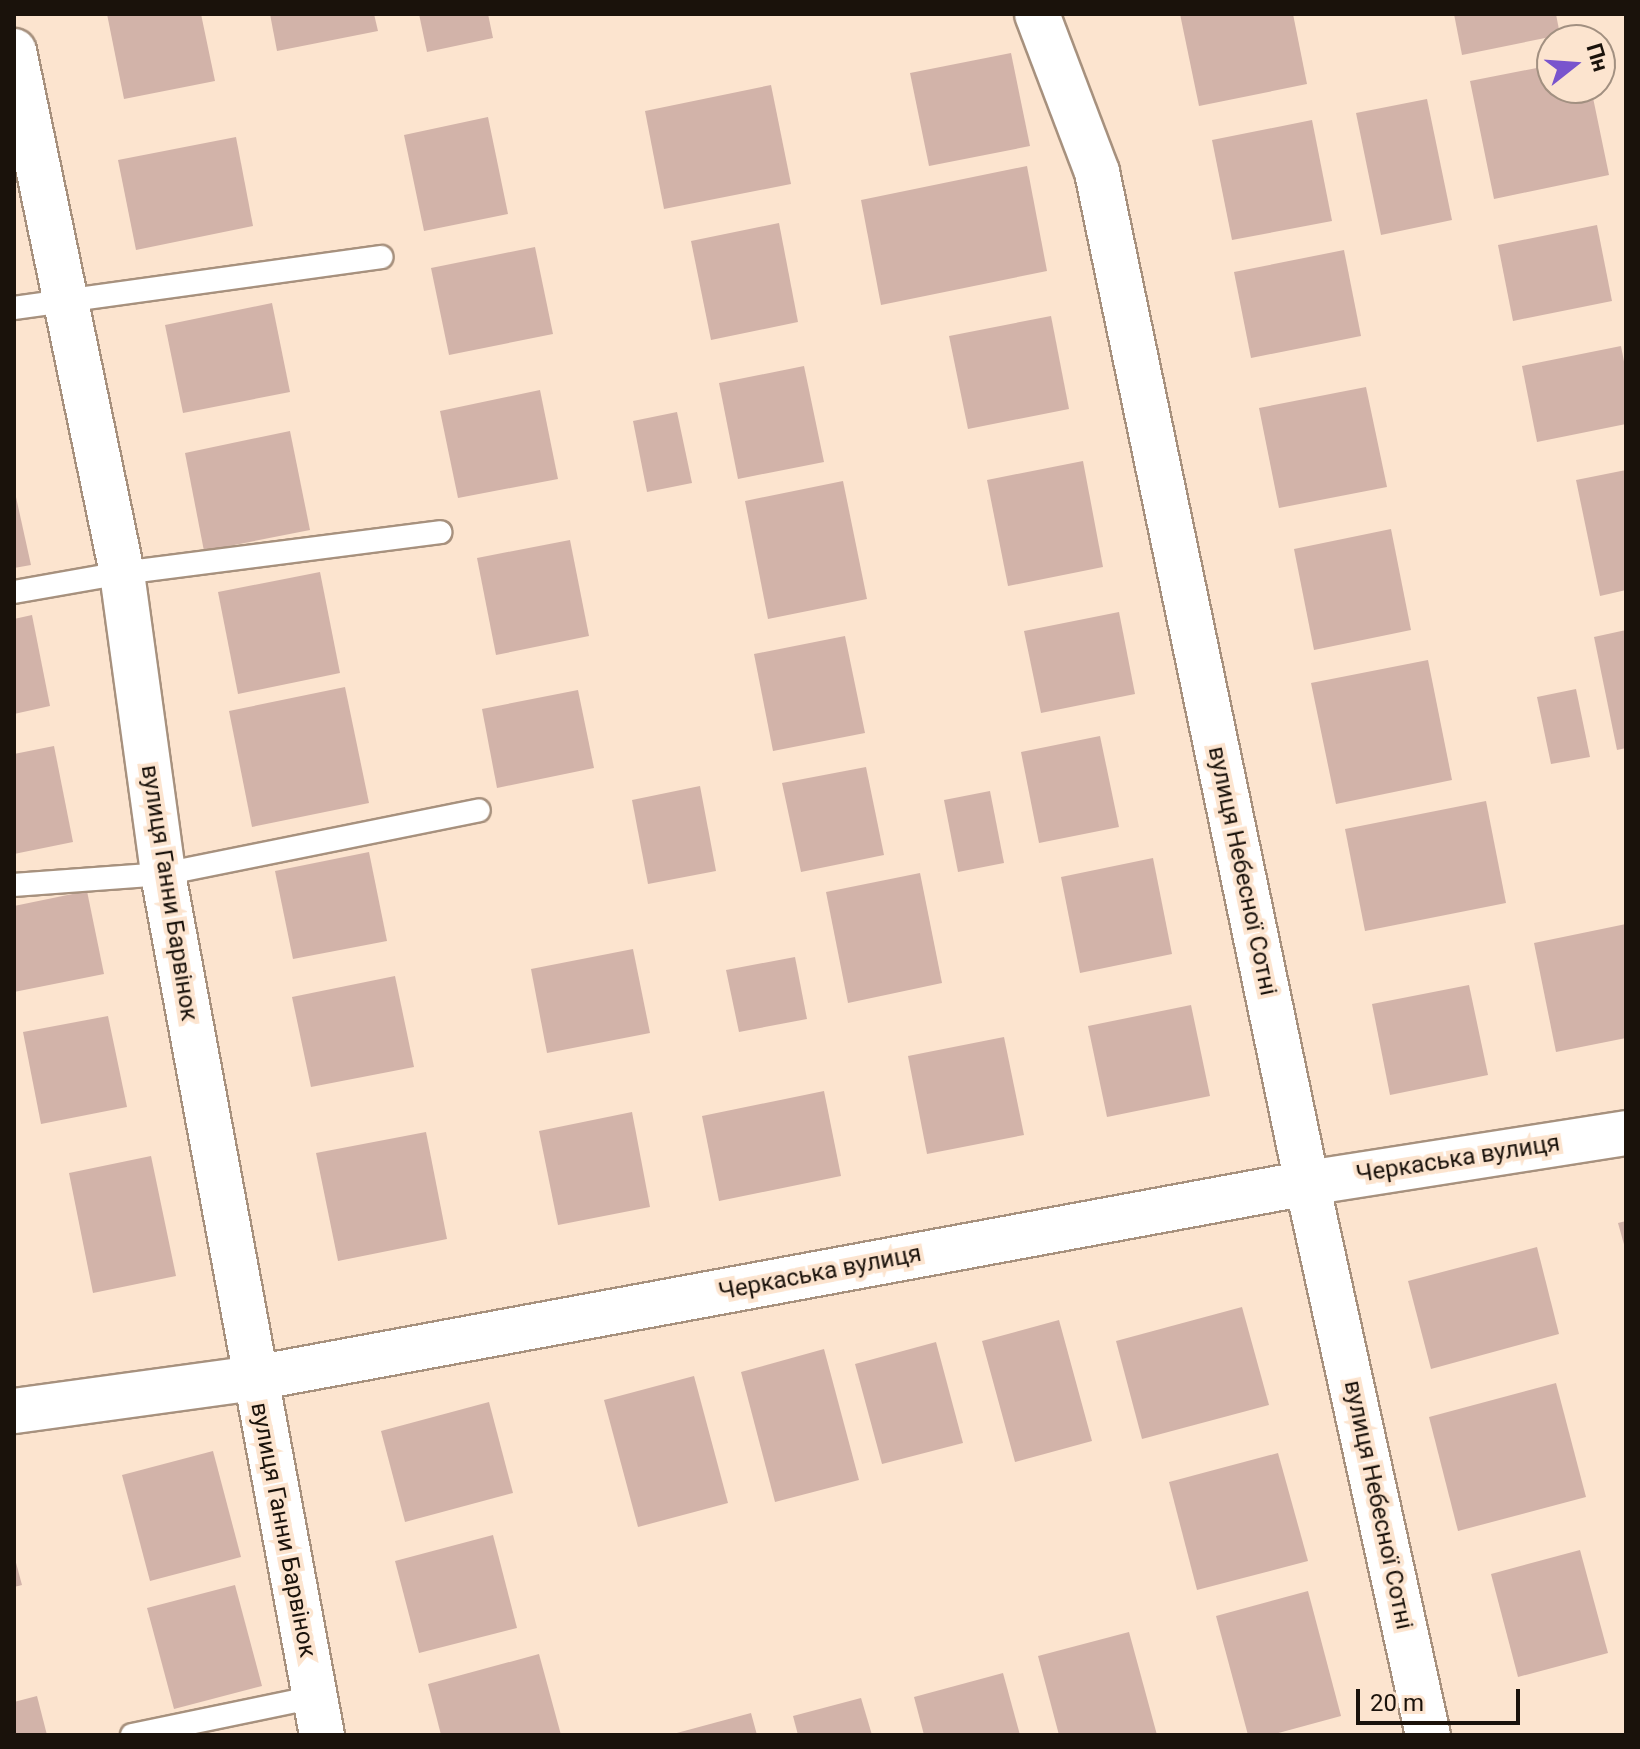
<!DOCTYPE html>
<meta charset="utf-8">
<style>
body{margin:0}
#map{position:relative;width:1640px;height:1749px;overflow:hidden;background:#fce4cf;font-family:Roboto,sans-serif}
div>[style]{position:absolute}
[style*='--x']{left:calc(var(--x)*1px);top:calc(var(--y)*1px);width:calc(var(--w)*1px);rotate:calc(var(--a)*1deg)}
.building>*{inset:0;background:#d2b3a9}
.roads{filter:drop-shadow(2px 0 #a7917e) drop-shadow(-2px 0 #a7917e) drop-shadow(0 2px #a7917e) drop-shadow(0 -2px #a7917e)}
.lane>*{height:22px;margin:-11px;padding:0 11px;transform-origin:11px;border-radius:11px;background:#fff}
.street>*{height:44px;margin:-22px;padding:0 22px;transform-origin:22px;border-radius:22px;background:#fff}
span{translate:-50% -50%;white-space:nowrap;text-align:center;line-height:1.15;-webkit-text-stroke:8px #fce4cf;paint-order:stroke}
.street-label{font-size:24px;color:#1a120b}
.frame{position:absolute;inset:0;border:16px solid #1a120b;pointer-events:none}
.north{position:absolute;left:1536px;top:24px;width:80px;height:80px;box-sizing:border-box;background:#fce4cf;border:2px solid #a29081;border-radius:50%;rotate:73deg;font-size:22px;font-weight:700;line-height:32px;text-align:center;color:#1a120b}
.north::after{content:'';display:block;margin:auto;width:28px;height:36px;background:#7954cd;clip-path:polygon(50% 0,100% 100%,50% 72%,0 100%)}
.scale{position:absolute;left:1356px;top:1689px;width:164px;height:36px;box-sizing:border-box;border:4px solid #1a120b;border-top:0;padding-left:10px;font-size:24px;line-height:28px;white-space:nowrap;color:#1a120b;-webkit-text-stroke:6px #fce4cf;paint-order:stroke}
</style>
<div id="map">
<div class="building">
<div style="clip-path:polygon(107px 14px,201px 14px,215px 81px,124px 99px)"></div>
<div style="clip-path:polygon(270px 14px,374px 14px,378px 31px,277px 51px)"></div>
<div style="clip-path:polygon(419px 14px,488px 14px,493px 38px,427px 52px)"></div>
<div style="clip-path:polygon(1180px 14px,1293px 14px,1307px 84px,1199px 106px)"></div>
<div style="clip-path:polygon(1454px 14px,1556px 14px,1560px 35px,1462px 55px)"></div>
<div style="clip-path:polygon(1011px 53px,1030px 146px,929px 166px,910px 73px)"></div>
<div style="clip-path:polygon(1552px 65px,1552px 88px,1591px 88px,1609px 175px,1494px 199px,1470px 81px)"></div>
<div style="clip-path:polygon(771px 85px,791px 184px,664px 209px,645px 111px)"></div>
<div style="clip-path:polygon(1427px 99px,1452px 220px,1381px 235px,1356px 113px)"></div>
<div style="clip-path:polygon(488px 117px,508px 214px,424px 231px,404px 135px)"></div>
<div style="clip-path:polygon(1312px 120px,1332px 221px,1232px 240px,1212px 140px)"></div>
<div style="clip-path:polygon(236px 137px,253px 226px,136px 250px,118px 160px)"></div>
<div style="clip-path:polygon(1027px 166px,1047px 271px,881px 305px,861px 200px)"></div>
<div style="clip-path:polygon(779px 223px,798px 322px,711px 340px,691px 241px)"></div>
<div style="clip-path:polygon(1597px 225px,1612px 301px,1513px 321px,1498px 245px)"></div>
<div style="clip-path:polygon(535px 247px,553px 334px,449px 355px,431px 268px)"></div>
<div style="clip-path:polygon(1344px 250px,1361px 336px,1251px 358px,1234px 272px)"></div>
<div style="clip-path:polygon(272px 303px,290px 392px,183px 413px,165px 325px)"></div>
<div style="clip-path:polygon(1051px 316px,1069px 409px,968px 429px,949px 336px)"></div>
<div style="clip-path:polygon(1621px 346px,1626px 372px,1626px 424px,1537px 442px,1522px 366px)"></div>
<div style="clip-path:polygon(804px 366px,824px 462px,738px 479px,719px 383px)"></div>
<div style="clip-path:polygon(1366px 387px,1387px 487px,1279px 508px,1259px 408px)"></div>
<div style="clip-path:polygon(540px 390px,558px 479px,458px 498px,440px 411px)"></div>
<div style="clip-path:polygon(677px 412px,692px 483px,647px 492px,633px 421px)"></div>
<div style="clip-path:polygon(290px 431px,310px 530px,204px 551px,185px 453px)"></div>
<div style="clip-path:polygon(1083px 461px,1103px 567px,1008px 586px,987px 480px)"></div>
<div style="clip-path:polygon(1626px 470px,1626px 590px,1600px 596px,1576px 480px)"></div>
<div style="clip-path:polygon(843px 481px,867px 599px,768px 619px,745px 501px)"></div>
<div style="clip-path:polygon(14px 488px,31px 565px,14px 568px)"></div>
<div style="clip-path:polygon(1391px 529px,1411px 630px,1314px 650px,1294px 549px)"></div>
<div style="clip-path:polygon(570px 540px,589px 636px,496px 655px,477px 558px)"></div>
<div style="clip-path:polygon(320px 572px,340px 673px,238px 694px,218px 592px)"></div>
<div style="clip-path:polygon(1119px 612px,1135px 694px,1041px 713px,1024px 631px)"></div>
<div style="clip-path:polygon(32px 615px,50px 706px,14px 714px,14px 619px)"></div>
<div style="clip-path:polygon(1626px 630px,1626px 748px,1617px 750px,1594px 637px)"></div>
<div style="clip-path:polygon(845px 636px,865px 733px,773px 751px,754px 654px)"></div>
<div style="clip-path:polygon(1428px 660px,1452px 780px,1336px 804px,1311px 683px)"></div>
<div style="clip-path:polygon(345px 687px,369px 803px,252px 827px,229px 711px)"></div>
<div style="clip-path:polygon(1576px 689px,1590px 757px,1551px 764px,1537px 697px)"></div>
<div style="clip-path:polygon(578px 690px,594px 768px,497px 788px,482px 709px)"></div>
<div style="clip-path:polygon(1100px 736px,1119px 827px,1039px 843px,1021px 752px)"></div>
<div style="clip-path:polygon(54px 746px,73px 842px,14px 854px,14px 754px)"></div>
<div style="clip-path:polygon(866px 767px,884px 855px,801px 872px,782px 783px)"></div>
<div style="clip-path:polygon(700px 786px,716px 871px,648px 884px,632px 800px)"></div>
<div style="clip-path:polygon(990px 791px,1004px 863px,958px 872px,944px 800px)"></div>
<div style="clip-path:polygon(1486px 801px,1506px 903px,1365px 931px,1345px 829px)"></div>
<div style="clip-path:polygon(369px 852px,387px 941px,293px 959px,275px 871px)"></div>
<div style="clip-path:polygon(1153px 858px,1172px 954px,1080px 973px,1061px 877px)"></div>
<div style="clip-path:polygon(920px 873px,942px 983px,848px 1003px,826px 892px)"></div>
<div style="clip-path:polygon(87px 891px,104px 974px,14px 992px,14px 906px)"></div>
<div style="clip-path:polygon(1626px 924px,1626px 1038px,1556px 1052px,1534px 943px)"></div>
<div style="clip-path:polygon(633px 949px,650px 1033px,547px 1053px,531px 969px)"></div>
<div style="clip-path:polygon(795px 957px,807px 1019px,739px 1032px,726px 970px)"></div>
<div style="clip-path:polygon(395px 976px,414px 1067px,311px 1087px,292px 997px)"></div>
<div style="clip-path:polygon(1469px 985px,1488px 1075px,1390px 1095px,1372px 1004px)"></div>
<div style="clip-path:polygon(1191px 1005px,1210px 1096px,1107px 1117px,1088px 1026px)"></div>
<div style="clip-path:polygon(108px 1016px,127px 1107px,41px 1124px,23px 1032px)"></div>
<div style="clip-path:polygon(1004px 1037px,1024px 1135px,927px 1154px,908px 1056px)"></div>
<div style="clip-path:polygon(824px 1091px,841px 1176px,719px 1201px,702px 1116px)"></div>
<div style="clip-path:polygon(632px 1112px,650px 1207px,558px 1225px,539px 1131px)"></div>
<div style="clip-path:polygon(426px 1132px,447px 1239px,338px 1261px,316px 1153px)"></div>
<div style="clip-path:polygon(151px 1156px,176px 1276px,93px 1293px,69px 1173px)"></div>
<div style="clip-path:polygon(1626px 1221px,1626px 1248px,1625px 1248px,1618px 1223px)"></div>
<div style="clip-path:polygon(1537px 1247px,1559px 1334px,1431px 1369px,1408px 1281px)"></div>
<div style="clip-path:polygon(1242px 1307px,1269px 1405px,1142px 1439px,1116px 1341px)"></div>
<div style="clip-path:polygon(1059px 1320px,1092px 1441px,1015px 1462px,982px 1341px)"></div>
<div style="clip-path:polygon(936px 1342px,963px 1443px,882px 1464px,855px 1364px)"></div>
<div style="clip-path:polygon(824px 1349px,859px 1480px,775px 1502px,741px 1372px)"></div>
<div style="clip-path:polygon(694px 1376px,728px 1503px,638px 1527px,604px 1400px)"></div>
<div style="clip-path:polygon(1556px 1383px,1586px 1497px,1458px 1531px,1429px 1417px)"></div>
<div style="clip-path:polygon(489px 1402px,513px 1493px,405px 1522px,381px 1431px)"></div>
<div style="clip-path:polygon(213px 1451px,241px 1557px,150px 1581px,122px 1475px)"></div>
<div style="clip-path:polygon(1278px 1453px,1308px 1561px,1197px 1590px,1169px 1482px)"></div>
<div style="clip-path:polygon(493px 1535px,517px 1628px,419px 1653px,395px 1561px)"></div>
<div style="clip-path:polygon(1580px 1550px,1608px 1653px,1518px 1677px,1491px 1574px)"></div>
<div style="clip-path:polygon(15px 1559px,22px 1585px,14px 1587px,14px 1560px)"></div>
<div style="clip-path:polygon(235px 1585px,262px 1686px,174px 1709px,147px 1608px)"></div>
<div style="clip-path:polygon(1308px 1591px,1341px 1716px,1271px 1735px,1248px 1735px,1216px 1616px)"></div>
<div style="clip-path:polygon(1129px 1632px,1157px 1735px,1059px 1735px,1038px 1656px)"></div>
<div style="clip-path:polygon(539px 1654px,561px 1735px,441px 1735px,428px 1684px)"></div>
<div style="clip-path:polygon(1003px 1673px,1020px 1735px,924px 1735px,914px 1697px)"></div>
<div style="clip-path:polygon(37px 1696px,47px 1735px,14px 1735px,14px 1702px)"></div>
<div style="clip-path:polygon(861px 1698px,872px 1735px,798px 1735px,793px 1716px)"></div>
<div style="clip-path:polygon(751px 1713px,757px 1735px,673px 1735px,673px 1734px)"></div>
</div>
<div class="roads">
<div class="lane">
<div style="--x:14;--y:308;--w:371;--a:-7.9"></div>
<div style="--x:14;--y:592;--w:110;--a:-10"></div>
<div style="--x:122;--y:573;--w:321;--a:-7.3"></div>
<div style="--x:14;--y:885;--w:149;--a:-4.2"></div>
<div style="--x:163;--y:874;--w:322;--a:-11.4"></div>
<div style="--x:132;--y:1735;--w:187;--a:-11.7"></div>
</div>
<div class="street">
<div style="--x:1037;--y:14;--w:169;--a:69.2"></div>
<div style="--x:1097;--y:172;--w:1033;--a:78.27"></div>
<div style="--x:1307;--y:1183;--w:565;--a:77.64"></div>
<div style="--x:14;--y:51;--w:533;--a:78.31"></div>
<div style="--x:122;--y:573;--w:304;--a:82.2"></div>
<div style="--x:163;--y:874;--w:876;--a:79.54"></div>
<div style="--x:14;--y:1411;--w:243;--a:-7.8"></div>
<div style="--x:255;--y:1378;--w:1070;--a:-10.5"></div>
<div style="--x:1307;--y:1183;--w:323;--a:-8.9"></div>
</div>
</div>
<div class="street-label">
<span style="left:1242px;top:871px;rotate:78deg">вулиця Небесної Сотні</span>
<span style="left:169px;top:893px;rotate:81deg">вулиця Ганни Барвінок</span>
<span style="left:1458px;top:1159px;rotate:-9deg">Черкаська вулиця</span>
<span style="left:820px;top:1273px;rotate:-11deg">Черкаська вулиця</span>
<span style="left:1378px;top:1505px;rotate:78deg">вулиця Небесної Сотні</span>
<span style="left:283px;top:1530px;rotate:79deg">вулиця Ганни Барвінок</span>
</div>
<div class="frame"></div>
<div class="north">Пн</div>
<div class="scale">20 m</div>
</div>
